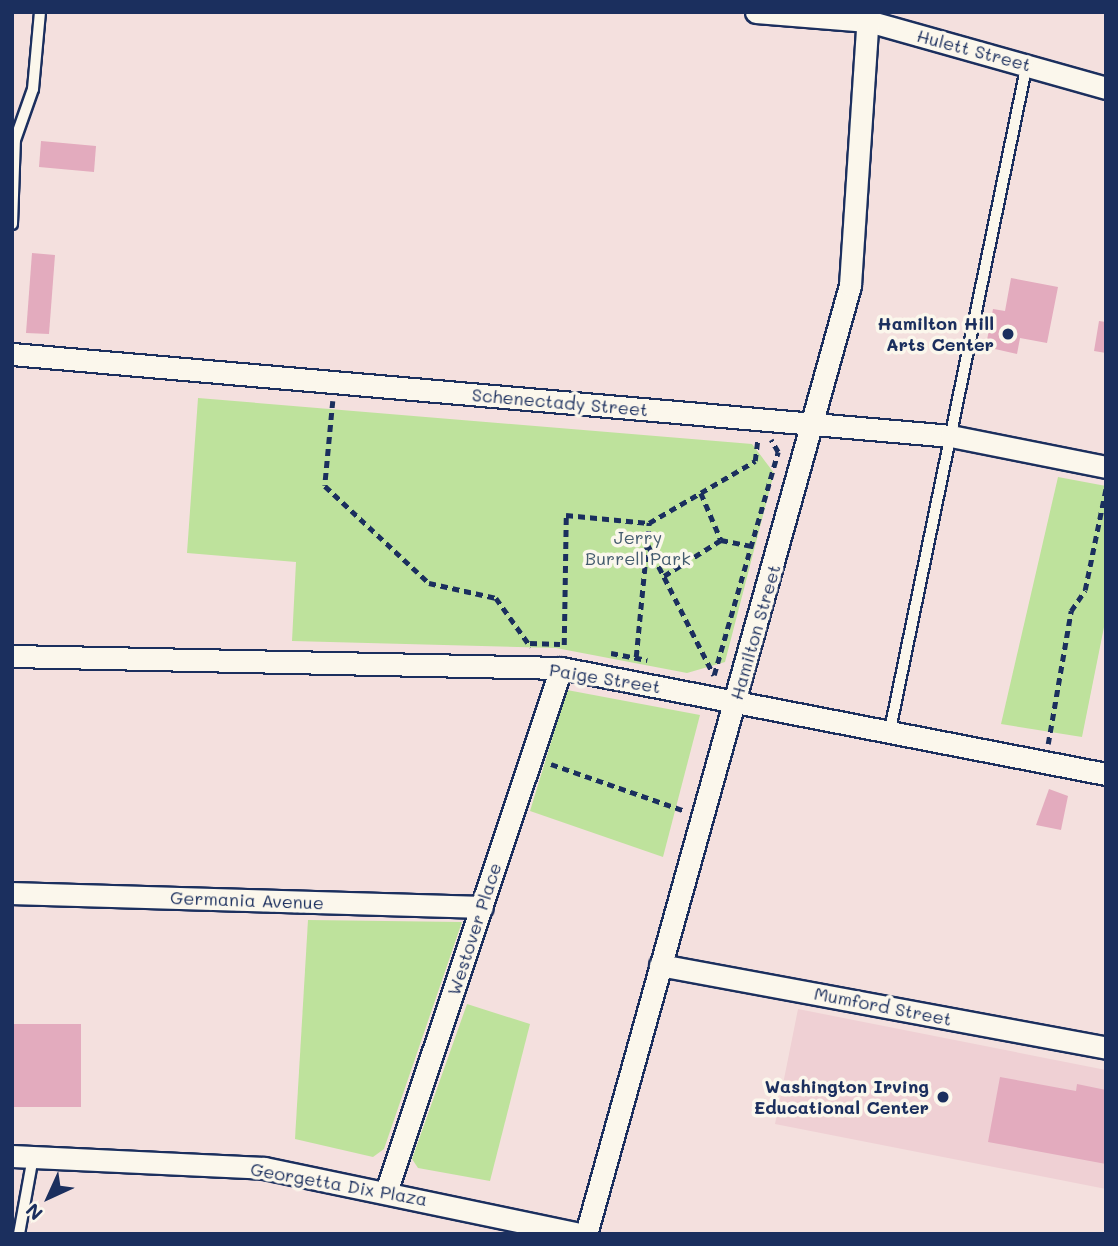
<!DOCTYPE html>
<style>
body{margin:0}
#map{position:relative;width:1118px;height:1246px;overflow:hidden;background:#f4e0de;font-family:Mali,sans-serif}
div>[style]{position:absolute}
[style*='--x']{left:calc(var(--x)*1px);top:calc(var(--y)*1px);width:calc(var(--w)*1px);rotate:calc(var(--a)*1deg)}
.built>*{inset:0;background:#efd0d4}
.green>*{inset:0;background:#bee29c}
.building>*{inset:0;background:#e3abbe}
.path>*{height:4.5px;margin-top:-2.25px;transform-origin:0;background:repeating-linear-gradient(90deg,#1b2f5e 0 7px,transparent 0 12px)}
.roads{filter:drop-shadow(2px 0 #1b2f5e) drop-shadow(-2px 0 #1b2f5e) drop-shadow(0 2px #1b2f5e) drop-shadow(0 -2px #1b2f5e)}
.service>*{height:10px;margin:-5px;padding:0 5px;transform-origin:5px;border-radius:5px;background:#fbf7ec}
.minor>*{height:21px;margin:-10.5px;padding:0 10.5px;transform-origin:10.5px;border-radius:10.5px;background:#fbf7ec}
.dots>*{width:19px;height:19px;translate:-50% -50%;box-sizing:border-box;border:4px solid #fbf7ec;border-radius:50%}
span{translate:-50% -50%;white-space:nowrap;text-align:center;line-height:1.15;-webkit-text-stroke:7px #fbf7ec;paint-order:stroke}
.street-label{font-size:18px;color:#1b2f5e}
.poi-label{font-size:18px;color:#1b2f5e;font-weight:700}
.right{translate:-100% -50%;text-align:right}
.park-label{font-size:18px;color:#445c6e}
.frame{position:absolute;inset:0;border:14px solid #1b2f5e;pointer-events:none}
.north{position:absolute;left:14px;top:1162px;width:70px;height:70px;-webkit-text-stroke:5px #fbf7ec;paint-order:stroke;rotate:225deg;font-size:19px;font-weight:700;line-height:28px;text-align:center;color:#1b2f5e}
.north::after{content:'';display:block;margin:auto;width:24px;height:32px;background:#1b2f5e;clip-path:polygon(50% 0,100% 100%,50% 72%,0 100%)}
</style>
<div id="map">
<div class="built">
<div style="clip-path:polygon(798px 1009px,1106px 1070px,1106px 1189px,775px 1124px)"></div>
</div>
<div class="green">
<div style="clip-path:polygon(198px 398px,752px 444px,774px 473px,725px 662px,687px 673px,556px 648px,292px 641px,296px 562px,187px 553px)"></div>
<div style="clip-path:polygon(1058px 477px,1106px 486px,1106px 617px,1082px 737px,1001px 724px)"></div>
<div style="clip-path:polygon(567px 690px,700px 715px,663px 857px,530px 811px)"></div>
<div style="clip-path:polygon(308px 920px,462px 922px,384px 1149px,373px 1157px,295px 1139px)"></div>
<div style="clip-path:polygon(467px 1004px,530px 1024px,490px 1181px,418px 1168px,412px 1159px)"></div>
</div>
<div class="building">
<div style="clip-path:polygon(41px 141px,96px 146px,94px 172px,39px 167px)"></div>
<div style="clip-path:polygon(32px 253px,55px 255px,49px 334px,26px 333px)"></div>
<div style="clip-path:polygon(1011px 278px,1058px 287px,1047px 343px,1020px 338px,1017px 354px,995px 349px,996px 341px,987px 340px,993px 309px,1005px 311px)"></div>
<div style="clip-path:polygon(1099px 321px,1106px 322px,1106px 353px,1094px 351px)"></div>
<div style="clip-path:polygon(1049px 789px,1068px 796px,1061px 830px,1036px 825px)"></div>
<div style="clip-path:polygon(12px 1024px,81px 1024px,81px 1107px,12px 1107px)"></div>
<div style="clip-path:polygon(1000px 1077px,1076px 1091px,1077px 1084px,1106px 1090px,1106px 1164px,988px 1142px)"></div>
</div>
<div class="path">
<div style="--x:333;--y:401;--w:85;--a:95.4"></div>
<div style="--x:325;--y:486;--w:142;--a:43"></div>
<div style="--x:429;--y:583;--w:69;--a:12.6"></div>
<div style="--x:496;--y:598;--w:60;--a:54.5"></div>
<div style="--x:701;--y:493;--w:51;--a:66.9"></div>
<div style="--x:648;--y:545;--w:146;--a:63.1"></div>
<div style="--x:664;--y:576;--w:67;--a:-32.3"></div>
<div style="--x:721;--y:540;--w:32;--a:11"></div>
<div style="--x:530;--y:643;--w:30;--a:2"></div>
<div style="--x:564;--y:645;--w:130;--a:-89.1"></div>
<div style="--x:566;--y:515;--w:83;--a:5.5"></div>
<div style="--x:611;--y:653;--w:37;--a:11"></div>
<div style="--x:636;--y:657;--w:135;--a:-84.5"></div>
<div style="--x:649;--y:523;--w:123;--a:-30.3"></div>
<div style="--x:755;--y:461;--w:23;--a:-83"></div>
<div style="--x:714;--y:675;--w:232;--a:-74"></div>
<div style="--x:778;--y:452;--w:14;--a:-120"></div>
<div style="--x:1048;--y:744;--w:135;--a:-80.2"></div>
<div style="--x:1071;--y:611;--w:25;--a:-56"></div>
<div style="--x:1085;--y:590;--w:104;--a:-78.4"></div>
<div style="--x:551;--y:764;--w:142;--a:19.3"></div>
</div>
<div class="roads">
<div class="service">
<div style="--x:12;--y:224;--w:84;--a:-88"></div>
<div style="--x:15;--y:140;--w:54;--a:-70.6"></div>
<div style="--x:33;--y:89;--w:77;--a:-84.8"></div>
<div style="--x:890;--y:730;--w:680;--a:-78.38"></div>
<div style="--x:19;--y:1234;--w:78;--a:-79.7"></div>
</div>
<div class="minor">
<div style="--x:756;--y:12;--w:112;--a:4.6"></div>
<div style="--x:868;--y:21;--w:247;--a:15.7"></div>
<div style="--x:12;--y:354;--w:943;--a:4.99"></div>
<div style="--x:951;--y:436;--w:158;--a:11.3"></div>
<div style="--x:12;--y:656;--w:549;--a:1.25"></div>
<div style="--x:561;--y:668;--w:555;--a:11.01"></div>
<div style="--x:12;--y:893;--w:470;--a:1.7"></div>
<div style="--x:660;--y:965;--w:454;--a:10.5"></div>
<div style="--x:12;--y:1156;--w:252;--a:2.7"></div>
<div style="--x:264;--y:1168;--w:322;--a:11.8"></div>
<div style="--x:387;--y:1189;--w:549;--a:-71.53"></div>
<div style="--x:586;--y:1234;--w:985;--a:-74.45"></div>
<div style="--x:850;--y:285;--w:274;--a:-86.2"></div>
</div>
</div>
<div class="dots">
<div style="left:1008px;top:334px;background:#1b2f5e"></div>
<div style="left:943px;top:1097px;background:#1b2f5e"></div>
</div>
<div class="street-label">
<span style="left:974px;top:50px;rotate:15deg">Hulett Street</span>
<span style="left:560px;top:402px;rotate:5deg">Schenectady Street</span>
<span style="left:755px;top:632px;rotate:-74deg">Hamilton Street</span>
<span style="left:605px;top:678px;rotate:9deg">Paige Street</span>
<span style="left:247px;top:900px;rotate:2deg">Germania Avenue</span>
<span style="left:474px;top:929px;rotate:-72deg">Westover Place</span>
<span style="left:883px;top:1006px;rotate:11deg">Mumford Street</span>
<span style="left:339px;top:1184px;rotate:10deg">Georgetta Dix Plaza</span>
</div>
<div class="poi-label">
<span class="right" style="left:994px;top:334px">Hamilton Hill<br>Arts Center</span>
<span class="right" style="left:929px;top:1097px">Washington Irving<br>Educational Center</span>
</div>
<div class="park-label">
<span style="left:638px;top:548px">Jerry<br>Burrell Park</span>
</div>
<div class="frame"></div>
<div class="north">N</div>
</div>
